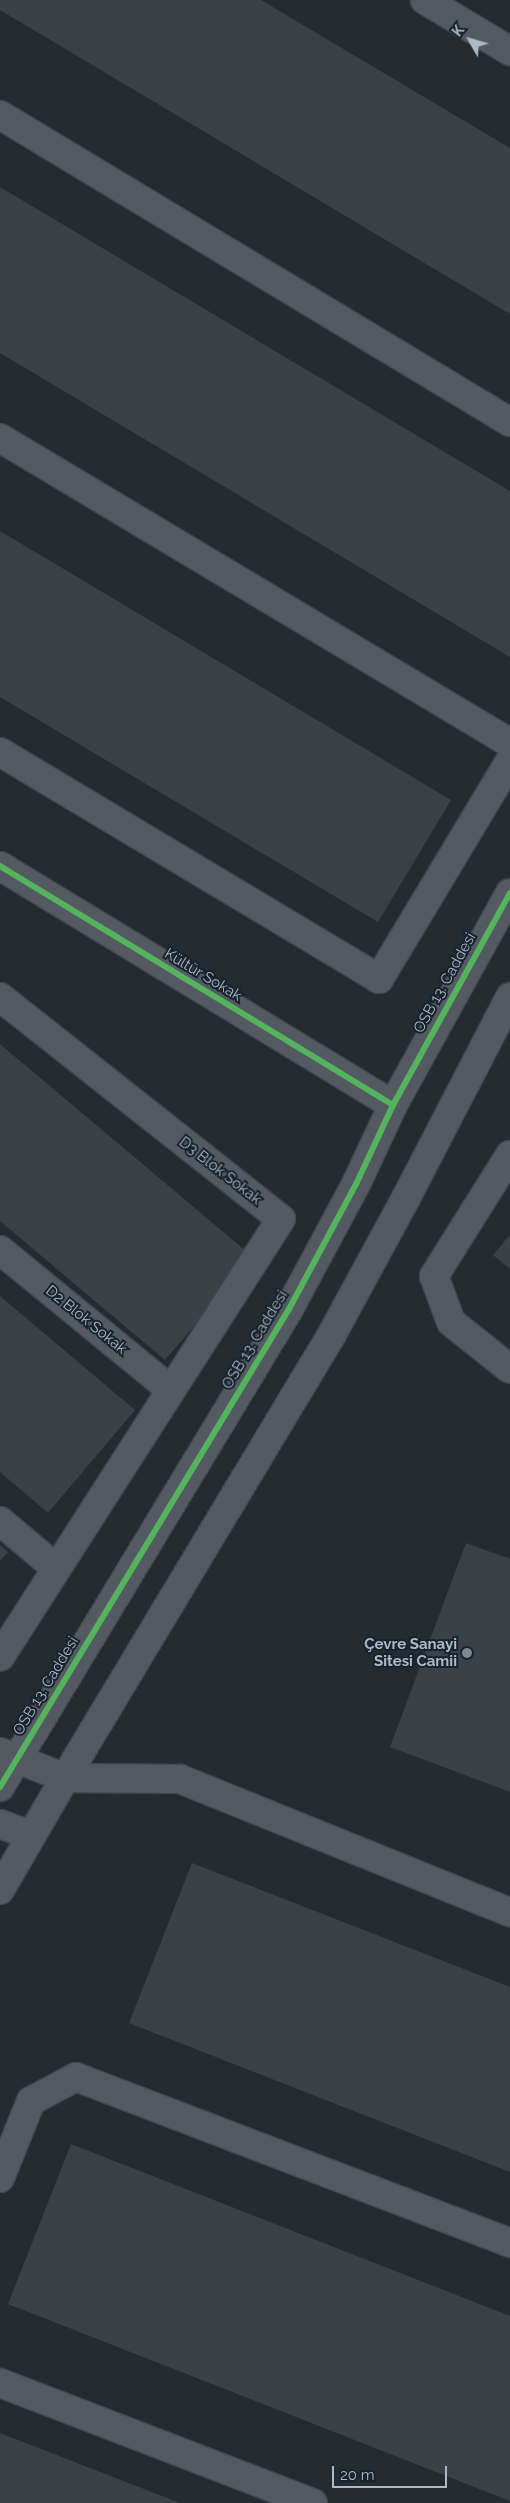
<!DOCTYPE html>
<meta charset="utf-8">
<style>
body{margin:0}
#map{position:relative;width:510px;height:2503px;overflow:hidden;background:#242c32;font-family:Raleway,sans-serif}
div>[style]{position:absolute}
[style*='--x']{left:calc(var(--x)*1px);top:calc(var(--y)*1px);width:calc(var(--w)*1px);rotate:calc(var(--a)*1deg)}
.building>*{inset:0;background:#3b4247}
.roads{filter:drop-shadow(1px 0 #42484d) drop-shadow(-1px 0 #42484d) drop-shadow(0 1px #42484d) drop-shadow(0 -1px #42484d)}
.minor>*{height:28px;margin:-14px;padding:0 14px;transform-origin:14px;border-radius:14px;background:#545a62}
.cycleway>*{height:6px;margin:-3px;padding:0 3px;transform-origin:3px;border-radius:3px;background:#56b35d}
.dots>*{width:14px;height:14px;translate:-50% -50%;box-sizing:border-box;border:2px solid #17232d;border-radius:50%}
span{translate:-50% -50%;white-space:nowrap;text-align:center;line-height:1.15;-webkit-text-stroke:4px #17232d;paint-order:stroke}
.street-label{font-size:15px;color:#acb9c6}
.poi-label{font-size:15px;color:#acb9c6;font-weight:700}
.right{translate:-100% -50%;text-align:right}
.north{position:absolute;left:445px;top:15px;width:50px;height:50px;-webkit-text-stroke:4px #17232d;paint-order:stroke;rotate:308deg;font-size:14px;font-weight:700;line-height:20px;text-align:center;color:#acb9c6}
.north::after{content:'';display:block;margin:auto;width:18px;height:22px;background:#acb9c6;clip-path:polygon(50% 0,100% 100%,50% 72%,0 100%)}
.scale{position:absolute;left:332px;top:2466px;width:115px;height:22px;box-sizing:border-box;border:2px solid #acb9c6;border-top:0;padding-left:6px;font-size:15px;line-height:18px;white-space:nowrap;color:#acb9c6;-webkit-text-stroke:4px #17232d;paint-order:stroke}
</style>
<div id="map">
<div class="building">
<div style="clip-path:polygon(0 0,261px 0,510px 148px,510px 314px,0 10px)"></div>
<div style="clip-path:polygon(0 187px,510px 491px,510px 657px,0 353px)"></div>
<div style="clip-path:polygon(0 531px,451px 800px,378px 922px,0 697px)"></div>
<div style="clip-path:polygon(0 1044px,253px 1257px,165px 1360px,0 1221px)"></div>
<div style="clip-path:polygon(510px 1235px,510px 1269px,493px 1255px)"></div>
<div style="clip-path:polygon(0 1296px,135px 1410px,48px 1513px,0 1472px)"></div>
<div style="clip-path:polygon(466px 1543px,510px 1559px,510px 1792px,390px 1747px)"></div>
<div style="clip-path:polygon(0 1545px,8px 1552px,0 1561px)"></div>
<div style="clip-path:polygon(192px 1863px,510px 1987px,510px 2172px,129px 2023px)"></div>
<div style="clip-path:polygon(71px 2144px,510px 2316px,510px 2501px,8px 2304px)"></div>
<div style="clip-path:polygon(0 2433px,180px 2503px,0 2503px)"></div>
</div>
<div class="roads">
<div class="minor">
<div style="--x:425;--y:0;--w:99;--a:31"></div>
<div style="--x:0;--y:115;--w:595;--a:31.05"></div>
<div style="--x:0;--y:438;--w:594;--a:30.88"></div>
<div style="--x:0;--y:752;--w:442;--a:30.9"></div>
<div style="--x:379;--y:979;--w:254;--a:-59"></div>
<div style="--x:0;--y:866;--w:460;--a:31.3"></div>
<div style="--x:0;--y:997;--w:358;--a:38.3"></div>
<div style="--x:281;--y:1219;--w:520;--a:122.68"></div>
<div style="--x:510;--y:1155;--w:143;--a:122.1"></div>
<div style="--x:434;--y:1276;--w:49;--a:69.7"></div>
<div style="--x:451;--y:1322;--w:75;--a:38.5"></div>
<div style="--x:0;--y:1250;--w:221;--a:39.3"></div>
<div style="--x:0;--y:1521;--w:73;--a:40"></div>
<div style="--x:0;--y:1752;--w:70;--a:21.8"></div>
<div style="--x:65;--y:1778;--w:115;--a:0.5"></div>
<div style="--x:180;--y:1779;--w:356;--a:22"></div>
<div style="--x:0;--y:1787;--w:559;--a:-58.84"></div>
<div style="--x:289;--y:1309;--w:144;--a:-61.8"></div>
<div style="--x:357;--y:1182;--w:85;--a:-64.9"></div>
<div style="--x:393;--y:1105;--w:242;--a:-61.1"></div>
<div style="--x:0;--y:1824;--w:33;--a:20"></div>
<div style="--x:0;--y:1890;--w:129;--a:-59.9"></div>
<div style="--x:65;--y:1778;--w:516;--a:-58.96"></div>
<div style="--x:331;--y:1336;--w:159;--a:-61.5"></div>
<div style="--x:407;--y:1196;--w:224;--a:-62.6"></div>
<div style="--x:0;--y:2178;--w:83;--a:-68.1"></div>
<div style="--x:31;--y:2101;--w:51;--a:-28.1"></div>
<div style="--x:76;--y:2077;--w:465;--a:20.9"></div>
<div style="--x:0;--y:2383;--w:335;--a:21"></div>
</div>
</div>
<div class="cycleway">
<div style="--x:0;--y:866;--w:460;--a:31.3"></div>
<div style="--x:0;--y:1787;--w:559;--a:-58.84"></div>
<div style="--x:289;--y:1309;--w:144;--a:-61.8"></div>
<div style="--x:357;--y:1182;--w:85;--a:-64.9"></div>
<div style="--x:393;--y:1105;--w:242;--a:-61.1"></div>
</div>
<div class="dots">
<div style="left:467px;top:1653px;background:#7c8892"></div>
</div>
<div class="street-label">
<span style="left:203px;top:975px;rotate:31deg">Kültür Sokak</span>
<span style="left:445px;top:983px;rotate:-61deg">OSB 13. Caddesi</span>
<span style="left:220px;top:1171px;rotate:38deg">D3 Blok Sokak</span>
<span style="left:86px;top:1320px;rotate:39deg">D2 Blok Sokak</span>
<span style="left:255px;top:1340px;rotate:-59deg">OSB 13. Caddesi</span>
<span style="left:46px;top:1686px;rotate:-59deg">OSB 13. Caddesi</span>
</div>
<div class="poi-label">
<span class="right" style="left:457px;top:1653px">Çevre Sanayi<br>Sitesi Camii</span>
</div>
<div class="north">K</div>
<div class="scale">20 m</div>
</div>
